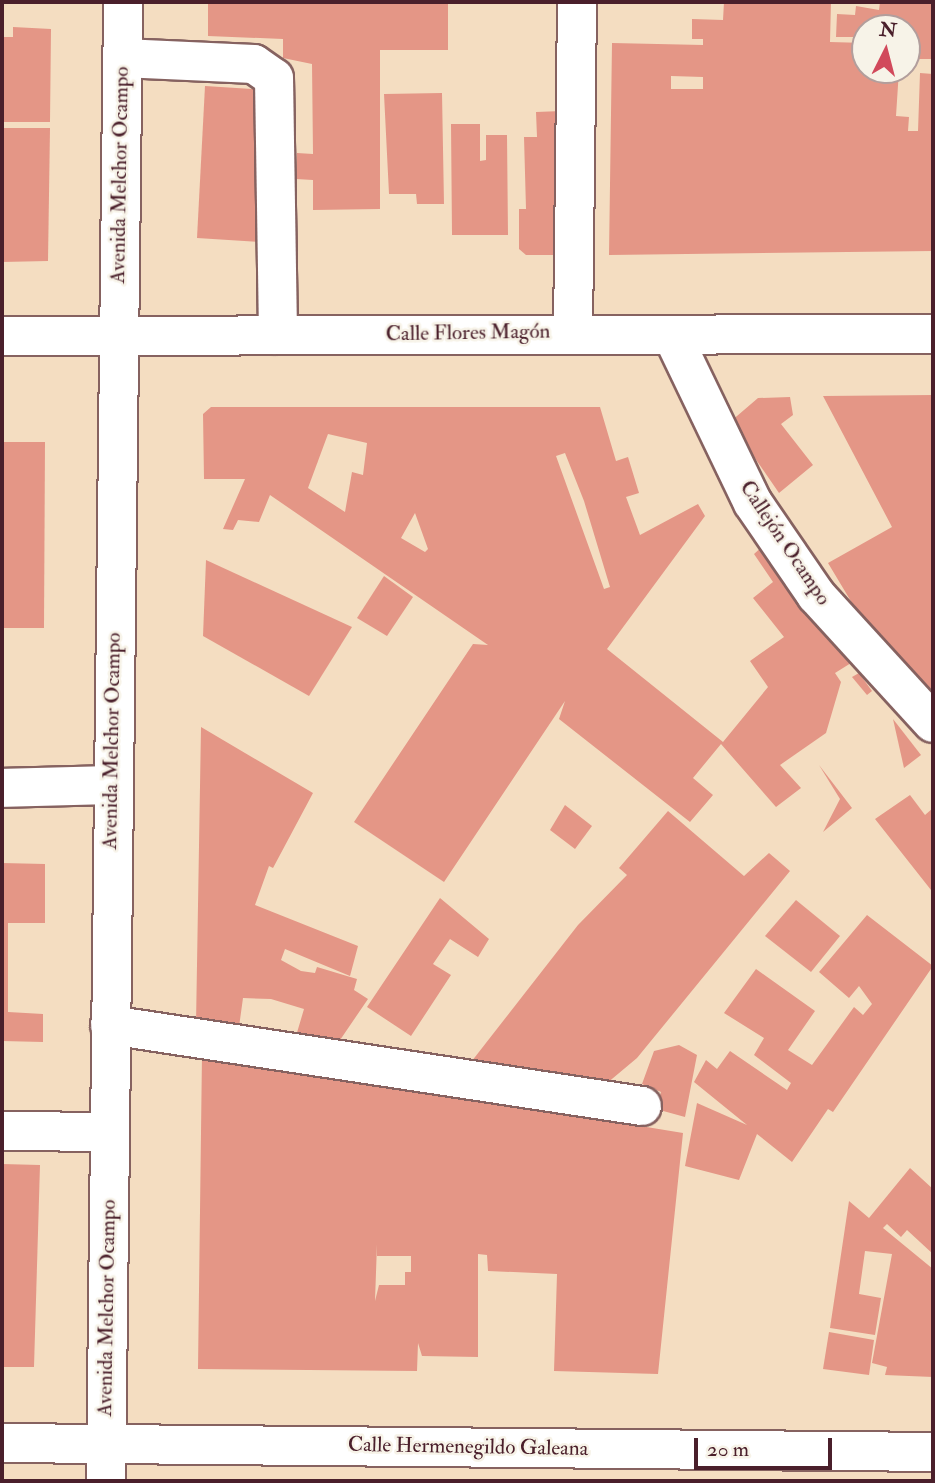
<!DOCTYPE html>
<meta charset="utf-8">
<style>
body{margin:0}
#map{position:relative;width:935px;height:1483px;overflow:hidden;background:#f4ddc1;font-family:"IM FELL Double Pica",serif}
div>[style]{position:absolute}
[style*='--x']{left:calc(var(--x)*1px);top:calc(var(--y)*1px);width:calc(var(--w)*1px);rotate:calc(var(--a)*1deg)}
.building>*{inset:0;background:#e49686}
.roads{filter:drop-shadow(2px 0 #866260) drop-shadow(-2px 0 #866260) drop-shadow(0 2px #866260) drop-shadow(0 -2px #866260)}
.minor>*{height:38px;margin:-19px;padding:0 19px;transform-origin:19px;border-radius:19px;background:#fff}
span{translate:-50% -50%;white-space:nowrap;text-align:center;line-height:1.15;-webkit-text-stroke:5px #f7f3e8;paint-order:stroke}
.street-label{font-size:21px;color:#4a1f2b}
.frame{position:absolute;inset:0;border:4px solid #4a1f2b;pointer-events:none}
.north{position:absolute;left:851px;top:14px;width:70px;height:70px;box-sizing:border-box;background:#f7f3e8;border:2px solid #b29e9c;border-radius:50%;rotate:6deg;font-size:19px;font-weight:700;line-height:28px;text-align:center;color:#4a1f2b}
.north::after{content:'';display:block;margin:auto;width:24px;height:32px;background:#d1495b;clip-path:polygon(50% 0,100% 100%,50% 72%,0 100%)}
.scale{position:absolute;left:694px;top:1438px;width:138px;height:32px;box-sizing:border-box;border:4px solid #4a1f2b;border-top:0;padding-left:9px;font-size:21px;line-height:24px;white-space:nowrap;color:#4a1f2b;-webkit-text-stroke:5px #f7f3e8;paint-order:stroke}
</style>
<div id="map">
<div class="building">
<div style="clip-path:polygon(208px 2px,448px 2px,448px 50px,380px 50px,380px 209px,313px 210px,313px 180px,296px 179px,297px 153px,313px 154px,312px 64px,283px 58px,283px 39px,208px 36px)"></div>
<div style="clip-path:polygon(evenodd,724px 2px,831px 2px,830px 42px,865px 43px,865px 70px,899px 70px,896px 116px,909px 117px,908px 131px,918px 131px,920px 73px,933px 74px,933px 251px,609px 255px,612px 43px,703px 45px,703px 39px,692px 39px,692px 19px,723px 20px,724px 2px,671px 76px,703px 77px,703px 89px,671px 89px,671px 76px)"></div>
<div style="clip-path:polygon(880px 2px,933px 2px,933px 59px,917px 59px,918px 44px,907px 44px,907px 28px,865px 28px,865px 37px,836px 37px,837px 14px,855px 15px,856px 6px,879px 10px)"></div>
<div style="clip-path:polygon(13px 27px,51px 29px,50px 122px,2px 122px,2px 37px,13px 37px)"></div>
<div style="clip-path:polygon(205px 86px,269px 90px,260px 242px,197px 238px)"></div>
<div style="clip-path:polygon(442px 93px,444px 204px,417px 204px,416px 194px,389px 194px,384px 94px)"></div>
<div style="clip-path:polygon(562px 111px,563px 255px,526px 255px,519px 249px,519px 209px,526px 209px,524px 137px,537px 137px,536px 112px)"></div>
<div style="clip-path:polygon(451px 124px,480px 124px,480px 161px,486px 160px,486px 135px,507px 135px,508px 235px,452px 235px)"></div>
<div style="clip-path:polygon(2px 128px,50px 128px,48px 261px,2px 262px)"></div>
<div style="clip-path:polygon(933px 395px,933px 706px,876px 643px,828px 563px,892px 527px,823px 396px)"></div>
<div style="clip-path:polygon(790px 397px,793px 415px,781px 424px,813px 465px,779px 493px,730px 422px,758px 398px)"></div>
<div style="clip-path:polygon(evenodd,211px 407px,600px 407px,616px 461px,628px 457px,639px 493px,626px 497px,640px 535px,698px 504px,705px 516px,607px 649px,723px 742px,768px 687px,750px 661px,784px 637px,753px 598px,773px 582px,754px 554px,765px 544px,851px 663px,835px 673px,841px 682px,826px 733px,780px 765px,801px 788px,776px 807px,721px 744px,693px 778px,713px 795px,690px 822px,559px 719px,565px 701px,444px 882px,354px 822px,473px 644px,488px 645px,270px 495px,259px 522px,238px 520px,233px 530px,223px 529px,245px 479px,204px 479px,203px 414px,211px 407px,328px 434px,367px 443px,363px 475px,352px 472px,345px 512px,308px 488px,328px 434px,211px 407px,565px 453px,584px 501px,610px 587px,604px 589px,556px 456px,565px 453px,211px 407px,415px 513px,428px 549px,425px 552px,401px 538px,415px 513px)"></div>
<div style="clip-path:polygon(2px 442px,45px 442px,44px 628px,2px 628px)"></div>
<div style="clip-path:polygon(206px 560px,352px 627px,309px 696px,203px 636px)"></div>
<div style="clip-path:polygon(384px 576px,413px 597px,387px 636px,357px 618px)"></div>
<div style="clip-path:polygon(859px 673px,872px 691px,867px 695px,852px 677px)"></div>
<div style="clip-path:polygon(893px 719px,921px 755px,904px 768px)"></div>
<div style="clip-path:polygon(201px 727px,313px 793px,273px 868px,269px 866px,255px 905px,358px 946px,350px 976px,285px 949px,281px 960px,301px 971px,315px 973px,317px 967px,357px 979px,354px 990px,368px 999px,338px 1043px,296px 1036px,304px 1009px,271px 999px,243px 998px,239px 1027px,196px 1024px)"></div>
<div style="clip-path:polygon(819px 765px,852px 808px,823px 832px,840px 799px)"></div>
<div style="clip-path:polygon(910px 795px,925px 815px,933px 808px,931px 890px,875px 819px)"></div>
<div style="clip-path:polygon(565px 805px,592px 826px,575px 849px,550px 830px)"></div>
<div style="clip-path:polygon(668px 811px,744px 876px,769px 853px,790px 871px,637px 1058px,600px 1089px,468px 1066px,578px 925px,627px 875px,619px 868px)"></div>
<div style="clip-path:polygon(2px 863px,45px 864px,45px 923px,8px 923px,8px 1012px,43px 1014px,43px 1042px,2px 1041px)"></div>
<div style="clip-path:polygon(440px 898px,489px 939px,478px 957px,450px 939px,433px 964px,451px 975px,411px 1036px,367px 1007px)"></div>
<div style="clip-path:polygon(796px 900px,840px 936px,811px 972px,765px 936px)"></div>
<div style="clip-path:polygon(867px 915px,933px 966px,833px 1112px,828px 1109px,792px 1162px,757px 1134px,739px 1180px,685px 1166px,697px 1103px,747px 1125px,694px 1082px,706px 1060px,717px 1069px,730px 1051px,787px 1090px,791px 1083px,754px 1055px,764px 1038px,724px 1013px,756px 969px,815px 1011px,788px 1050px,812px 1065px,854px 1007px,863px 1015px,872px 1004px,859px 986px,849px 998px,819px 972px)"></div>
<div style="clip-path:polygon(679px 1045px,697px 1055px,685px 1117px,656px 1109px,661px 1092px,642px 1084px,654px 1051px)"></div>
<div style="clip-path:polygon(evenodd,202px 1054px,683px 1133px,658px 1374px,554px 1371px,557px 1274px,488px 1271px,487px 1255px,478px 1254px,478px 1357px,422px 1356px,418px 1343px,417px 1371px,198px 1369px,202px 1054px,377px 1244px,377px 1256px,411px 1256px,411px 1272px,405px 1272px,405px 1285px,379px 1285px,375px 1301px,377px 1244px)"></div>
<div style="clip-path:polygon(2px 1164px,40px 1165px,34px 1367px,2px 1367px)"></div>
<div style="clip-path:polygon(910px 1168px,933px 1189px,933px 1254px,907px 1230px,901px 1237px,887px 1224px,883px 1228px,933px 1269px,933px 1377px,885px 1375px,887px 1367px,872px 1363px,892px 1254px,865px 1251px,859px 1294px,881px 1298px,875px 1335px,830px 1328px,849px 1201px,869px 1218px)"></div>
<div style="clip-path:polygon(829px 1332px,874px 1340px,869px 1375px,823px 1369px)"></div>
</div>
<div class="roads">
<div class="minor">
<div style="--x:122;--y:58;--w:132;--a:2.6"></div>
<div style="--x:254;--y:64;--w:24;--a:35"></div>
<div style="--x:274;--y:78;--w:257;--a:89.1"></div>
<div style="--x:573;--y:331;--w:329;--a:-89.3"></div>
<div style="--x:2;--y:336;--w:931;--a:-0.12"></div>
<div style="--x:673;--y:337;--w:184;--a:64.3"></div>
<div style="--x:753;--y:503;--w:112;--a:55.6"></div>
<div style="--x:816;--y:595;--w:173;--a:47.6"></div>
<div style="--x:2;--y:788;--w:109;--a:-1.6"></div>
<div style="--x:110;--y:1025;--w:538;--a:8.66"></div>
<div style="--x:2;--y:1131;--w:107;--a:0.5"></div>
<div style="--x:2;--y:1443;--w:931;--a:0.55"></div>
<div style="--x:106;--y:1481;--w:1479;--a:-89.34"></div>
</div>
</div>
<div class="street-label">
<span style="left:120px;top:175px;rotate:-89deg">Avenida Melchor Ocampo</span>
<span style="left:468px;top:333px;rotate:-1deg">Calle Flores Magón</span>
<span style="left:785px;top:543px;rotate:56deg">Callejón Ocampo</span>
<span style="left:112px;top:741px;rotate:-89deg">Avenida Melchor Ocampo</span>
<span style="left:107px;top:1308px;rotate:-89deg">Avenida Melchor Ocampo</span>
<span style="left:468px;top:1447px;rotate:1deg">Calle Hermenegildo Galeana</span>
</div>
<div class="frame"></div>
<div class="north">N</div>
<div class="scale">20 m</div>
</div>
